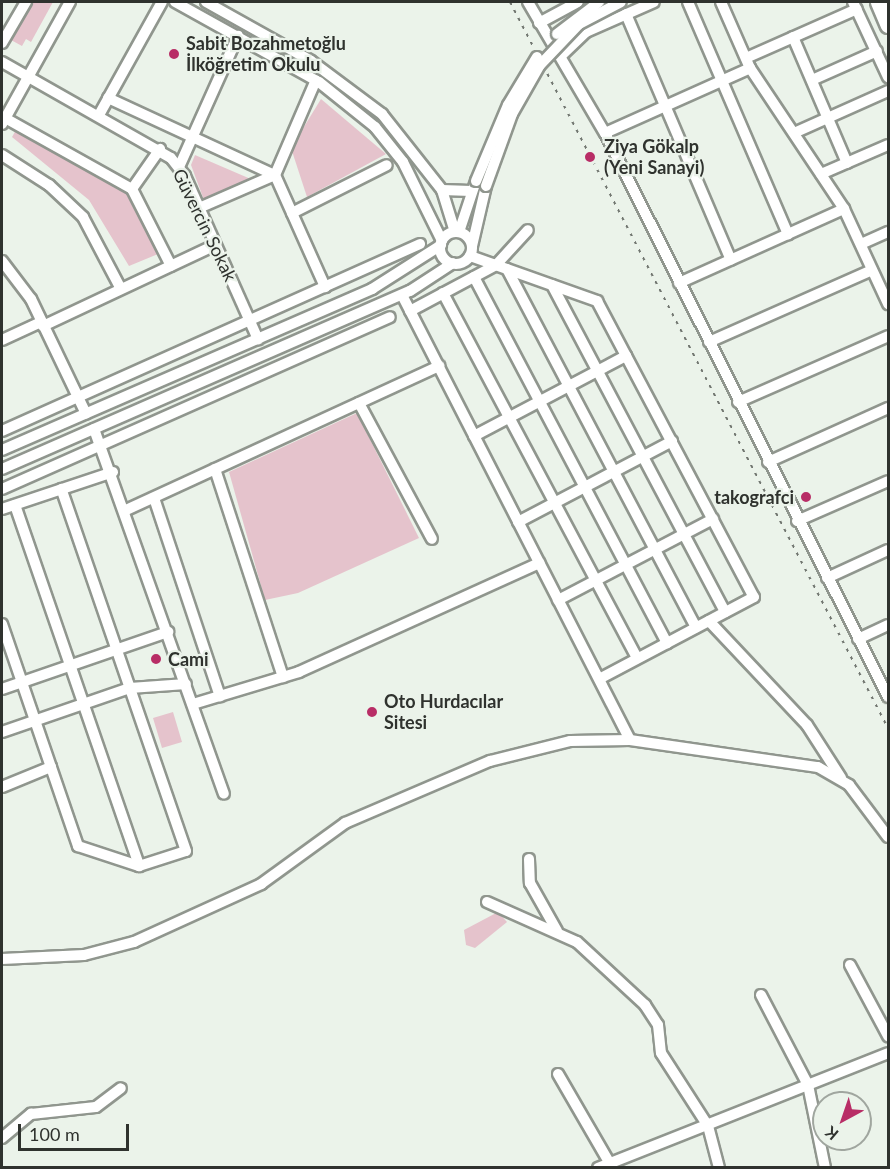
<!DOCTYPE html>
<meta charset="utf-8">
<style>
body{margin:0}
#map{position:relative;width:890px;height:1169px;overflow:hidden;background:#ebf3ea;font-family:Lato,sans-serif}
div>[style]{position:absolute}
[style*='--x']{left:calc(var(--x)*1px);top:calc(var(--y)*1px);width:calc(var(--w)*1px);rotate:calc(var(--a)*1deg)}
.green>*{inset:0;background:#e5c3cc}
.roads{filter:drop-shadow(2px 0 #90968e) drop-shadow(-2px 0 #90968e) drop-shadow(0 2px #90968e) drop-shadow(0 -2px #90968e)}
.minor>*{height:10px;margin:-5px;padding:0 5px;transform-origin:5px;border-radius:5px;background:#fff}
.minor>.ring{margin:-5px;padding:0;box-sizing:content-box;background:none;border:10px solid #fff;border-radius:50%}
.highway>*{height:15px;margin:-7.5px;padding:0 7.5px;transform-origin:7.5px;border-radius:7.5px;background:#fff}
.rail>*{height:2px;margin-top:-1px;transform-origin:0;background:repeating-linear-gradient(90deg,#717670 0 3px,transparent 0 9px)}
.bridges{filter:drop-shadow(2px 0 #90968e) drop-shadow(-2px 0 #90968e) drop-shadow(0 2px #90968e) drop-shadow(0 -2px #90968e)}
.minor-bridge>*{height:10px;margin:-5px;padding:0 5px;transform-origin:5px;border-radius:5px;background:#fff}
.dots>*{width:16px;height:16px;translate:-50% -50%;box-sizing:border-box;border:3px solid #ebf3ea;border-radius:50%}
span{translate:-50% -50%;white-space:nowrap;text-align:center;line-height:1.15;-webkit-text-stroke:4.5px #ebf3ea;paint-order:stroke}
.poi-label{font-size:18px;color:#2f322e;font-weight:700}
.left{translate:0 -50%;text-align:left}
.right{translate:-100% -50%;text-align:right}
.street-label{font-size:18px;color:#2f322e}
.frame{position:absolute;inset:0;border:3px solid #2f322e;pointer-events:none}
.north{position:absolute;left:812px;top:1091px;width:60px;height:60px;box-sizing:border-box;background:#ebf3ea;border:2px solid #a0a69f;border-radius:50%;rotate:220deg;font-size:16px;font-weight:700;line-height:24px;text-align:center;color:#2f322e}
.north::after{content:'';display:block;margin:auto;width:21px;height:27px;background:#b82d66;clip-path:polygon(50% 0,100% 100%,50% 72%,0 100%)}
.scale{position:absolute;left:18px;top:1124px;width:111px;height:27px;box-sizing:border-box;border:3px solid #2f322e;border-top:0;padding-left:8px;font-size:18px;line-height:21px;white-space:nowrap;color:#2f322e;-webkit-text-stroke:4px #ebf3ea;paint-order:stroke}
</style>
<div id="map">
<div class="green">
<div style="clip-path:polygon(32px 2px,53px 2px,31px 42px,26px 39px,22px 46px,11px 40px)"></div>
<div style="clip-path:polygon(321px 99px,386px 154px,307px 197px,291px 148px)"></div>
<div style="clip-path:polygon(16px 130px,124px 189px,158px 254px,129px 266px,89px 200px,12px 137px)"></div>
<div style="clip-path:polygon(195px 155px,253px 180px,204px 200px,191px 165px)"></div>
<div style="clip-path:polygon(357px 413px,419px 538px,298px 593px,265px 600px,229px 472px)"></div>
<div style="clip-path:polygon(173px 712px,182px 742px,162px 748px,153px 718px)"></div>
<div style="clip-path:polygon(498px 912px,507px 922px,475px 948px,466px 945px,464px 930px)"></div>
</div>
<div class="roads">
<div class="minor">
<div style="--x:175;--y:2;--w:165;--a:29.1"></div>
<div style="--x:319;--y:82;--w:72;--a:38.8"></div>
<div style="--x:375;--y:127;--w:45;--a:51.3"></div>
<div style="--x:403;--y:162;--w:88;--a:63.7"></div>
<div style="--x:206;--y:2;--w:120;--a:29.3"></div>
<div style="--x:311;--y:61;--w:89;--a:36.7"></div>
<div style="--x:382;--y:114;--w:97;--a:51.7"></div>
<div style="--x:442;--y:190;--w:44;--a:72.8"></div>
<div style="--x:528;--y:2;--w:152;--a:59.6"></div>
<div style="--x:605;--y:133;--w:631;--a:63.35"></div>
<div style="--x:688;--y:2;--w:253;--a:66.7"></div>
<div style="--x:721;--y:2;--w:72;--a:66.3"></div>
<div style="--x:750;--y:68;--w:169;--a:56.3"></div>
<div style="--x:844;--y:209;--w:105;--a:65.1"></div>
<div style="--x:853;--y:2;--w:83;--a:65"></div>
<div style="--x:626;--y:14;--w:267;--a:66.9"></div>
<div style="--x:539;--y:23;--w:44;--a:-28.3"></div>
<div style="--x:793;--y:37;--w:137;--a:66.8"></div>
<div style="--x:2;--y:43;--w:48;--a:-59.7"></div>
<div style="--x:562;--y:55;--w:33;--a:-44"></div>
<div style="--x:586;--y:32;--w:74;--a:-23.8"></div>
<div style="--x:746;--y:58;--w:121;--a:-23.8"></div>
<div style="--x:2;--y:62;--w:194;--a:29.6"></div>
<div style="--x:171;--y:158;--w:23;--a:52"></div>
<div style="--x:185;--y:176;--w:179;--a:65.9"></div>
<div style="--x:812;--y:80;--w:71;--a:-24"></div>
<div style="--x:108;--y:98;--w:184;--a:24.8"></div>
<div style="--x:275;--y:175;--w:123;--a:65.9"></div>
<div style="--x:99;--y:115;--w:129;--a:-60.9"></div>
<div style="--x:5;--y:118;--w:145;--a:29.2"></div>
<div style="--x:132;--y:189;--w:86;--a:63.1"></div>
<div style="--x:2;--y:124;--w:140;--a:-60.9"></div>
<div style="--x:605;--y:133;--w:159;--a:-24.1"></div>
<div style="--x:794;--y:133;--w:103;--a:-24.1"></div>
<div style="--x:2;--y:155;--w:56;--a:32.6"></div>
<div style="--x:49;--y:185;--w:47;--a:43.3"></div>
<div style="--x:83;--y:217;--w:81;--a:62.2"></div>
<div style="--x:179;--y:167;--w:144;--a:-65.8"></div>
<div style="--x:821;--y:174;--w:73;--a:-23.4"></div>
<div style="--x:132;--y:189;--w:49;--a:-55"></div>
<div style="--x:442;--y:190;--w:29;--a:2"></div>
<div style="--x:199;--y:208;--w:83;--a:-23.5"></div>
<div style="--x:275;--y:175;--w:103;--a:-66.7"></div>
<div style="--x:292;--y:213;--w:106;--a:-26.8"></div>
<div style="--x:459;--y:232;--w:54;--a:-71.6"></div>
<div class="ring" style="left:440px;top:232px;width:22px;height:22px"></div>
<div style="--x:861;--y:244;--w:30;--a:-24"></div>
<div style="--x:472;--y:246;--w:62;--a:-76.9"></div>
<div style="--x:470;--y:256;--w:135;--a:19.5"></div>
<div style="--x:597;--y:301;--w:335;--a:62.1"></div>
<div style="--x:754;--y:597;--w:175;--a:152.1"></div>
<div style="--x:2;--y:261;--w:48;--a:52.7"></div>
<div style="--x:31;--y:299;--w:127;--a:64.4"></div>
<div style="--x:507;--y:269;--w:405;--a:62.2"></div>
<div style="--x:474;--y:277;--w:414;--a:62.2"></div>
<div style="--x:679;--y:283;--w:181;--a:-24.2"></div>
<div style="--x:552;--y:285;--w:370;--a:62.1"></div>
<div style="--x:443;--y:293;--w:413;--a:62"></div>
<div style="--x:402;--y:295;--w:500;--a:62.87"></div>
<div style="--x:410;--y:311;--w:98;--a:-28.1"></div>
<div style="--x:496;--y:265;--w:47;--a:-47.6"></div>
<div style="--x:43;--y:326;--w:190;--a:-25.2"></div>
<div style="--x:2;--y:340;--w:43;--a:-24.8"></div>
<div style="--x:709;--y:342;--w:178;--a:-23.8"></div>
<div style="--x:738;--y:402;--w:164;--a:-23.7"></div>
<div style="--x:359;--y:403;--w:154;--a:61.8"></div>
<div style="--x:94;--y:429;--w:387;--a:70.4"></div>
<div style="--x:2;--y:431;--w:458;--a:-24.1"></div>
<div style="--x:474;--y:436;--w:172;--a:-27.8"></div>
<div style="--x:2;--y:450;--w:404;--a:-23.5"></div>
<div style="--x:372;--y:289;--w:82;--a:-32.5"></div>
<div style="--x:768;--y:462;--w:132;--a:-24.2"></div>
<div style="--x:2;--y:469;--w:445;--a:-23.6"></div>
<div style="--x:410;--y:291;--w:51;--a:-33.1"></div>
<div style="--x:215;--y:469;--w:219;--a:71.9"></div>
<div style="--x:2;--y:489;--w:424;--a:-23.9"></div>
<div style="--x:154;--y:498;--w:209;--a:71.6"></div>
<div style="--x:15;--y:505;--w:382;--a:71"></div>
<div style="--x:2;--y:509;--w:117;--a:-18.4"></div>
<div style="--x:126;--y:510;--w:345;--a:-24.7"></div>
<div style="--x:797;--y:521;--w:99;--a:-23.7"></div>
<div style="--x:518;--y:522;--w:174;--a:-27.7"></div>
<div style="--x:827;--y:578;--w:67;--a:-24.7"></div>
<div style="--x:558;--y:600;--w:175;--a:-27.6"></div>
<div style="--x:709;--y:621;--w:143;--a:46.7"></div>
<div style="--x:807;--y:725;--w:63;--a:57.3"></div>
<div style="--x:2;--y:624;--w:235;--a:71.1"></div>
<div style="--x:78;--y:846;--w:64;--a:18.2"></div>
<div style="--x:139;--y:866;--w:49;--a:-17.7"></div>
<div style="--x:186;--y:851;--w:383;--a:-109"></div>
<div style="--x:858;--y:639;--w:33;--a:-25"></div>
<div style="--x:2;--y:689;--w:176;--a:-19"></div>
<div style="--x:193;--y:704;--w:111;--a:-16.8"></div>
<div style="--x:299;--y:672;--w:264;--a:-24.4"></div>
<div style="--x:2;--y:732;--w:135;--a:-19"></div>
<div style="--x:130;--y:688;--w:56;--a:-4.1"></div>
<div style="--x:2;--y:787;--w:53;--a:-22.2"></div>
<div style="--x:529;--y:859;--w:24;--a:88"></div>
<div style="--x:530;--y:883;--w:55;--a:60.6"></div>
<div style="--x:487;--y:902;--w:98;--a:24"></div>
<div style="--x:577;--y:942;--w:93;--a:42.8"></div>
<div style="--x:645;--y:1005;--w:24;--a:57"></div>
<div style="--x:658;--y:1025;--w:28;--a:84"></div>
<div style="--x:661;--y:1053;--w:87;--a:57.2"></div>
<div style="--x:708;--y:1126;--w:43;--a:75.3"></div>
<div style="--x:2;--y:959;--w:82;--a:-2.8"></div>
<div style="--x:84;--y:955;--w:52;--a:-14.6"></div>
<div style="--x:134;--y:942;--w:140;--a:-24.5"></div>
<div style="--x:261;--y:884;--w:104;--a:-36"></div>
<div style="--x:345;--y:823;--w:158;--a:-23.2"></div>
<div style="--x:490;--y:761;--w:82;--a:-14"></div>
<div style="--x:570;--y:741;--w:60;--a:-1"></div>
<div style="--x:630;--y:740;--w:190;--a:8.2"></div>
<div style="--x:818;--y:767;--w:36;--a:30"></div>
<div style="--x:849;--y:785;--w:65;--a:53.1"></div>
<div style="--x:850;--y:965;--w:81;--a:61.8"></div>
<div style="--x:761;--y:995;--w:102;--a:62.4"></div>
<div style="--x:808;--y:1085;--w:85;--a:78.4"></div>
<div style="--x:558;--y:1074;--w:108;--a:59.9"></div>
<div style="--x:2;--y:1138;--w:38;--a:-40"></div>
<div style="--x:31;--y:1114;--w:65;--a:-6.1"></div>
<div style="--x:96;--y:1107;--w:31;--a:-37"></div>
<div style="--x:598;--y:1168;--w:312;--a:-21.6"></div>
</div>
<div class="highway">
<div style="--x:878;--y:2;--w:25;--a:67"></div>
</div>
</div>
<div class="rail">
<div style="--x:510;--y:2;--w:819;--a:62.5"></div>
</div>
<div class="bridges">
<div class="minor-bridge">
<div style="--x:557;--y:34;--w:53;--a:-37.3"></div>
<div style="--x:476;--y:181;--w:82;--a:-67.2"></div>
<div style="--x:508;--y:105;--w:56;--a:-58.9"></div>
<div style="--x:486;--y:186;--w:77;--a:-70.1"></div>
<div style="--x:512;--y:114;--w:56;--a:-60.3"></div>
<div style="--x:540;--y:65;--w:57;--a:-46.4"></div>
<div style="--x:579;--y:24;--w:47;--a:-27.6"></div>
</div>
</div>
<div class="dots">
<div style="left:174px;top:54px;background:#b82d66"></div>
<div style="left:590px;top:157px;background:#b82d66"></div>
<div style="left:806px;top:497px;background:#b82d66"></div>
<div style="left:156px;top:659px;background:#b82d66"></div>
<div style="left:372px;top:712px;background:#b82d66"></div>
</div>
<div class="poi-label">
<span class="left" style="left:186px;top:54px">Sabit Bozahmetoğlu<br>İlköğretim Okulu</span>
<span class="left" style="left:604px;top:157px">Ziya Gökalp<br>(Yeni Sanayi)</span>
<span class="right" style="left:794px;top:497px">takografci</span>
<span class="left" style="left:168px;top:659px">Cami</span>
<span class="left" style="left:384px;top:712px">Oto Hurdacılar<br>Sitesi</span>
</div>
<div class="street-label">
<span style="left:205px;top:225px;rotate:64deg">Güvercin Sokak</span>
</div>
<div class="frame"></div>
<div class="north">K</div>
<div class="scale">100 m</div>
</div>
